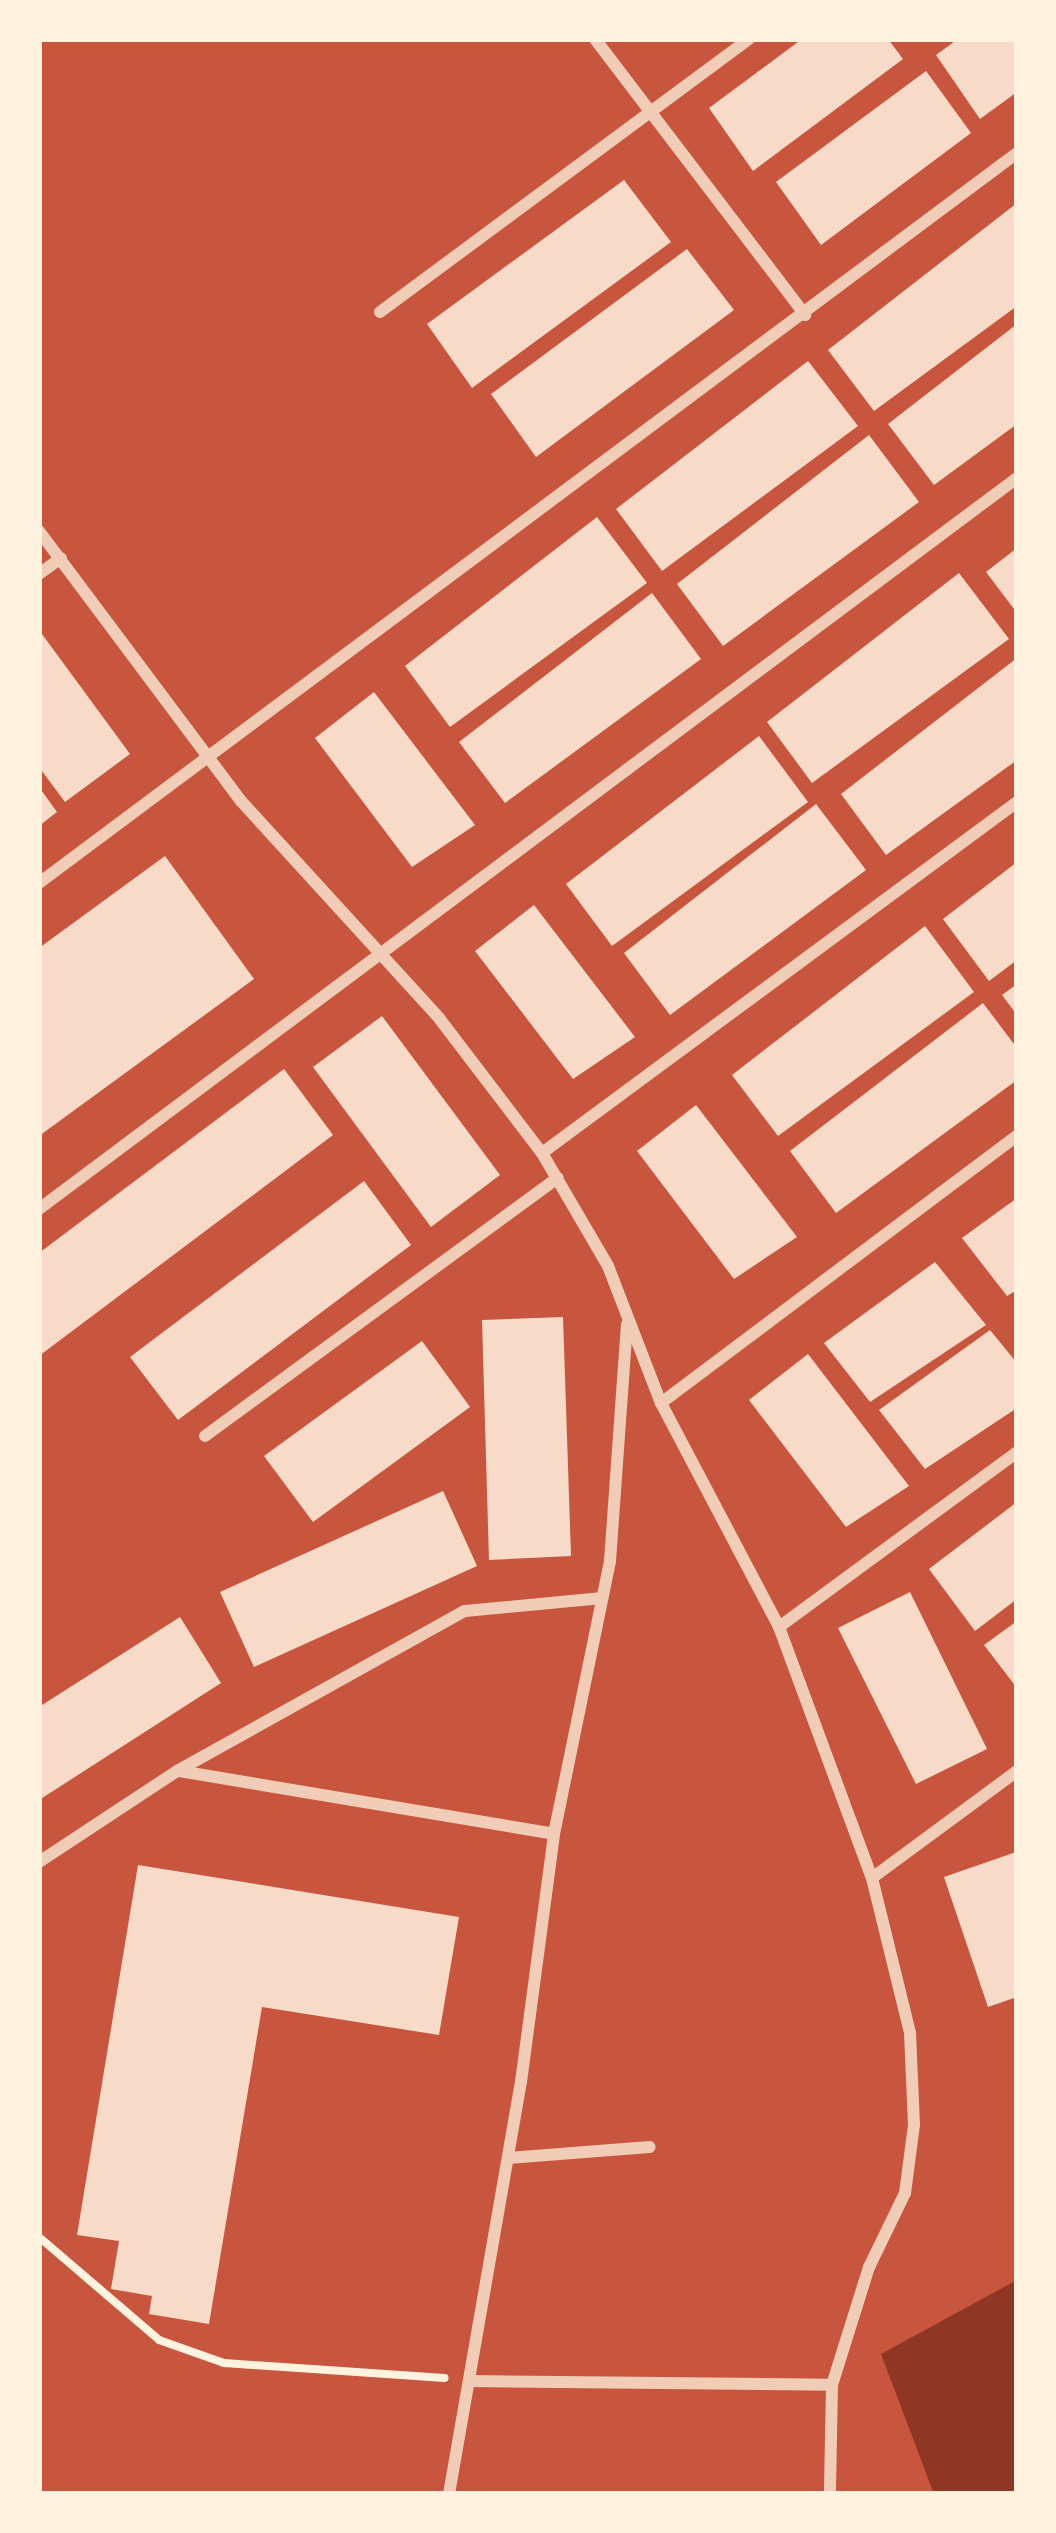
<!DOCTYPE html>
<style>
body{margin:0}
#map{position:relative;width:1056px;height:2533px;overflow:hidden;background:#c8553d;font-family:"Archivo Narrow",sans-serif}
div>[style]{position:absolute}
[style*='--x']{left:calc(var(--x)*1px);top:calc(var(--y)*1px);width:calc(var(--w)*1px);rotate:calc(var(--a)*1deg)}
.water>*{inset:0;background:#8f3625}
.building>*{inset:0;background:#f7dbc8}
.path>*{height:8px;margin:-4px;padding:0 4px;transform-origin:4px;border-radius:4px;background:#fff3e0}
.minor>*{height:12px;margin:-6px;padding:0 6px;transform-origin:6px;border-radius:6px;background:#f1ccb7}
span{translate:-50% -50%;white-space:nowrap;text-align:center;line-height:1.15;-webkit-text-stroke:9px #fff3e0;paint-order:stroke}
.frame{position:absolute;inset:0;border:42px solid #fff3e0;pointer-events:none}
</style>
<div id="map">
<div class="water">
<div style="clip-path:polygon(1017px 2280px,1017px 2494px,934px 2494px,881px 2354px)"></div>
</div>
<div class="building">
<div style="clip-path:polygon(802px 39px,888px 39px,903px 59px,753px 171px,709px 108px)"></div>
<div style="clip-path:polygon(958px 39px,1017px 39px,1017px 92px,980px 119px,936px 55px)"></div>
<div style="clip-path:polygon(926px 71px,971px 133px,821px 245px,776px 182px)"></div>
<div style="clip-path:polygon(624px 180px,671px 242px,472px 388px,427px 324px)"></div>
<div style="clip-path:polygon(1017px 203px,1017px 306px,874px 411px,828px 350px)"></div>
<div style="clip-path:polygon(687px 249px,734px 310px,536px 457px,491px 394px)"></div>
<div style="clip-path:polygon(1017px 324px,1017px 424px,934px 485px,888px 424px)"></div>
<div style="clip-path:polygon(808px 361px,858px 426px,662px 571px,616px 509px)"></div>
<div style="clip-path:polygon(869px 435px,919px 502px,723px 646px,677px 584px)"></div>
<div style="clip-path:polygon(597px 517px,647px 583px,450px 727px,405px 666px)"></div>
<div style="clip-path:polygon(1017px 548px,1017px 613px,986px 572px)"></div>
<div style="clip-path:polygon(959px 573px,1009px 639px,812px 783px,767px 722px)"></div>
<div style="clip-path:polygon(652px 593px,701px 659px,505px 803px,459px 742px)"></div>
<div style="clip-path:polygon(39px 630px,130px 754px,65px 802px,39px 767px)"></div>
<div style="clip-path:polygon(1017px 658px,1017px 760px,886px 855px,841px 794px)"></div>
<div style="clip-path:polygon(374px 692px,475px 825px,412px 867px,315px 738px)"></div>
<div style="clip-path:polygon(759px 736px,808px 802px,612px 946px,566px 884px)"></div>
<div style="clip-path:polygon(39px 787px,57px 812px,39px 826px)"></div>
<div style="clip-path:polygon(816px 804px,866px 870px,670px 1015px,624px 953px)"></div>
<div style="clip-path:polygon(165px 856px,254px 979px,39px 1136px,39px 948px)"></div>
<div style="clip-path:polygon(1017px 862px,1017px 960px,989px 981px,943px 919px)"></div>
<div style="clip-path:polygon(534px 905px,635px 1037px,573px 1079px,475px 951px)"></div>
<div style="clip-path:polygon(925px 926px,974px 992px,778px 1136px,732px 1075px)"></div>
<div style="clip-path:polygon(1017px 984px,1017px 1015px,1002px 995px)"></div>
<div style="clip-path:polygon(983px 1003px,1017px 1048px,1017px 1080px,836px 1213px,790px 1151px)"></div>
<div style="clip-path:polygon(382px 1016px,500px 1175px,431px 1227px,313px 1067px)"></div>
<div style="clip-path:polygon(284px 1069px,333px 1135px,39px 1356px,39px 1253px)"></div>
<div style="clip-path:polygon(696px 1105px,797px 1237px,734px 1279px,637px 1151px)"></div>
<div style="clip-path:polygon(364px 1181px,411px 1245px,178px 1420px,130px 1357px)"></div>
<div style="clip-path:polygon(1017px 1198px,1017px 1290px,1007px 1296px,962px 1238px)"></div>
<div style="clip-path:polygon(935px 1262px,986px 1325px,870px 1402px,824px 1343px)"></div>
<div style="clip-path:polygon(563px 1317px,571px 1556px,489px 1560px,482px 1320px)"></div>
<div style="clip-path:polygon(990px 1330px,1017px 1363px,1017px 1408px,925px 1469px,879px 1410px)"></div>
<div style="clip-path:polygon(422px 1341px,470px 1407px,313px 1522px,264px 1456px)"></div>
<div style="clip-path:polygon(808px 1354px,909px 1486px,846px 1527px,749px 1400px)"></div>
<div style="clip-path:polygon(443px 1491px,477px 1566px,254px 1667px,220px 1592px)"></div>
<div style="clip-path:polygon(1017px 1502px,1017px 1599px,975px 1631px,929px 1569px)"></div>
<div style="clip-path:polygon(910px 1592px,987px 1749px,916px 1784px,838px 1628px)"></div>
<div style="clip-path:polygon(180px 1617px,221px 1683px,39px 1800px,39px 1707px)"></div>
<div style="clip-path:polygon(1017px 1621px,1017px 1688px,984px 1645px)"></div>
<div style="clip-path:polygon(1016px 1852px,1017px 1997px,988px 2007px,944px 1877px)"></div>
<div style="clip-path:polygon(138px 1865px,459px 1917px,439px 2035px,262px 2007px,209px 2324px,149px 2314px,152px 2296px,111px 2289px,119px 2241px,77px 2235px)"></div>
</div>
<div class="path">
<div style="--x:39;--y:2237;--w:158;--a:40.6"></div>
<div style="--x:159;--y:2340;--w:69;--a:19.5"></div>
<div style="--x:224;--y:2363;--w:221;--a:3.9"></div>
</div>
<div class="minor">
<div style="--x:595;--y:39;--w:347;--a:52.7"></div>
<div style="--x:380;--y:312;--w:459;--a:-36.5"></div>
<div style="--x:39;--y:531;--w:337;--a:53.2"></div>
<div style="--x:241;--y:801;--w:294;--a:47.6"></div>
<div style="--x:439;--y:1018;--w:170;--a:52.7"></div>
<div style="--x:542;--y:1153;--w:131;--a:59.7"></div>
<div style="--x:608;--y:1266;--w:147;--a:68.9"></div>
<div style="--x:661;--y:1403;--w:253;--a:62.2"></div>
<div style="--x:779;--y:1627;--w:268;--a:69.7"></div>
<div style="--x:872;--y:1878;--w:160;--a:76.2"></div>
<div style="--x:910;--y:2033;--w:92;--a:87.5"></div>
<div style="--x:914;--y:2125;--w:69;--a:97.5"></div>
<div style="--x:905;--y:2193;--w:82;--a:115.9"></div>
<div style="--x:869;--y:2267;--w:124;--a:107.4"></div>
<div style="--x:832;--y:2385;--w:109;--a:91.1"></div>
<div style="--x:39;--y:574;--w:27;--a:-36"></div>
<div style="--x:39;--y:883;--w:1220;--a:-36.74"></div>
<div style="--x:542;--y:1153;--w:591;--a:-36.46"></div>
<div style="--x:39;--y:1209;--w:1221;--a:-36.78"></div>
<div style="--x:661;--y:1403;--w:445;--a:-36.9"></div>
<div style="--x:205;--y:1436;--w:437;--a:-36.2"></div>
<div style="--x:779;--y:1627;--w:295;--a:-36.3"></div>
<div style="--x:179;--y:1771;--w:380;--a:9.5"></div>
<div style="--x:39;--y:1862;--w:165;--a:-33.4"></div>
<div style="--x:177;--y:1771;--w:329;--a:-29.1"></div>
<div style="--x:465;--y:1611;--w:138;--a:-5.4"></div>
<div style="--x:872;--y:1878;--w:180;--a:-36.4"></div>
<div style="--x:508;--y:2158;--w:142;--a:-4.4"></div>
<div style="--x:469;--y:2381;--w:363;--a:0.6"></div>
<div style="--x:449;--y:2494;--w:418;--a:-80.1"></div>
<div style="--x:521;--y:2082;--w:250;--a:-82.4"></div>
<div style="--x:554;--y:1834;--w:279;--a:-78.4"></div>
<div style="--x:610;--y:1561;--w:237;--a:-85.9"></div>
</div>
<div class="frame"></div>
</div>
